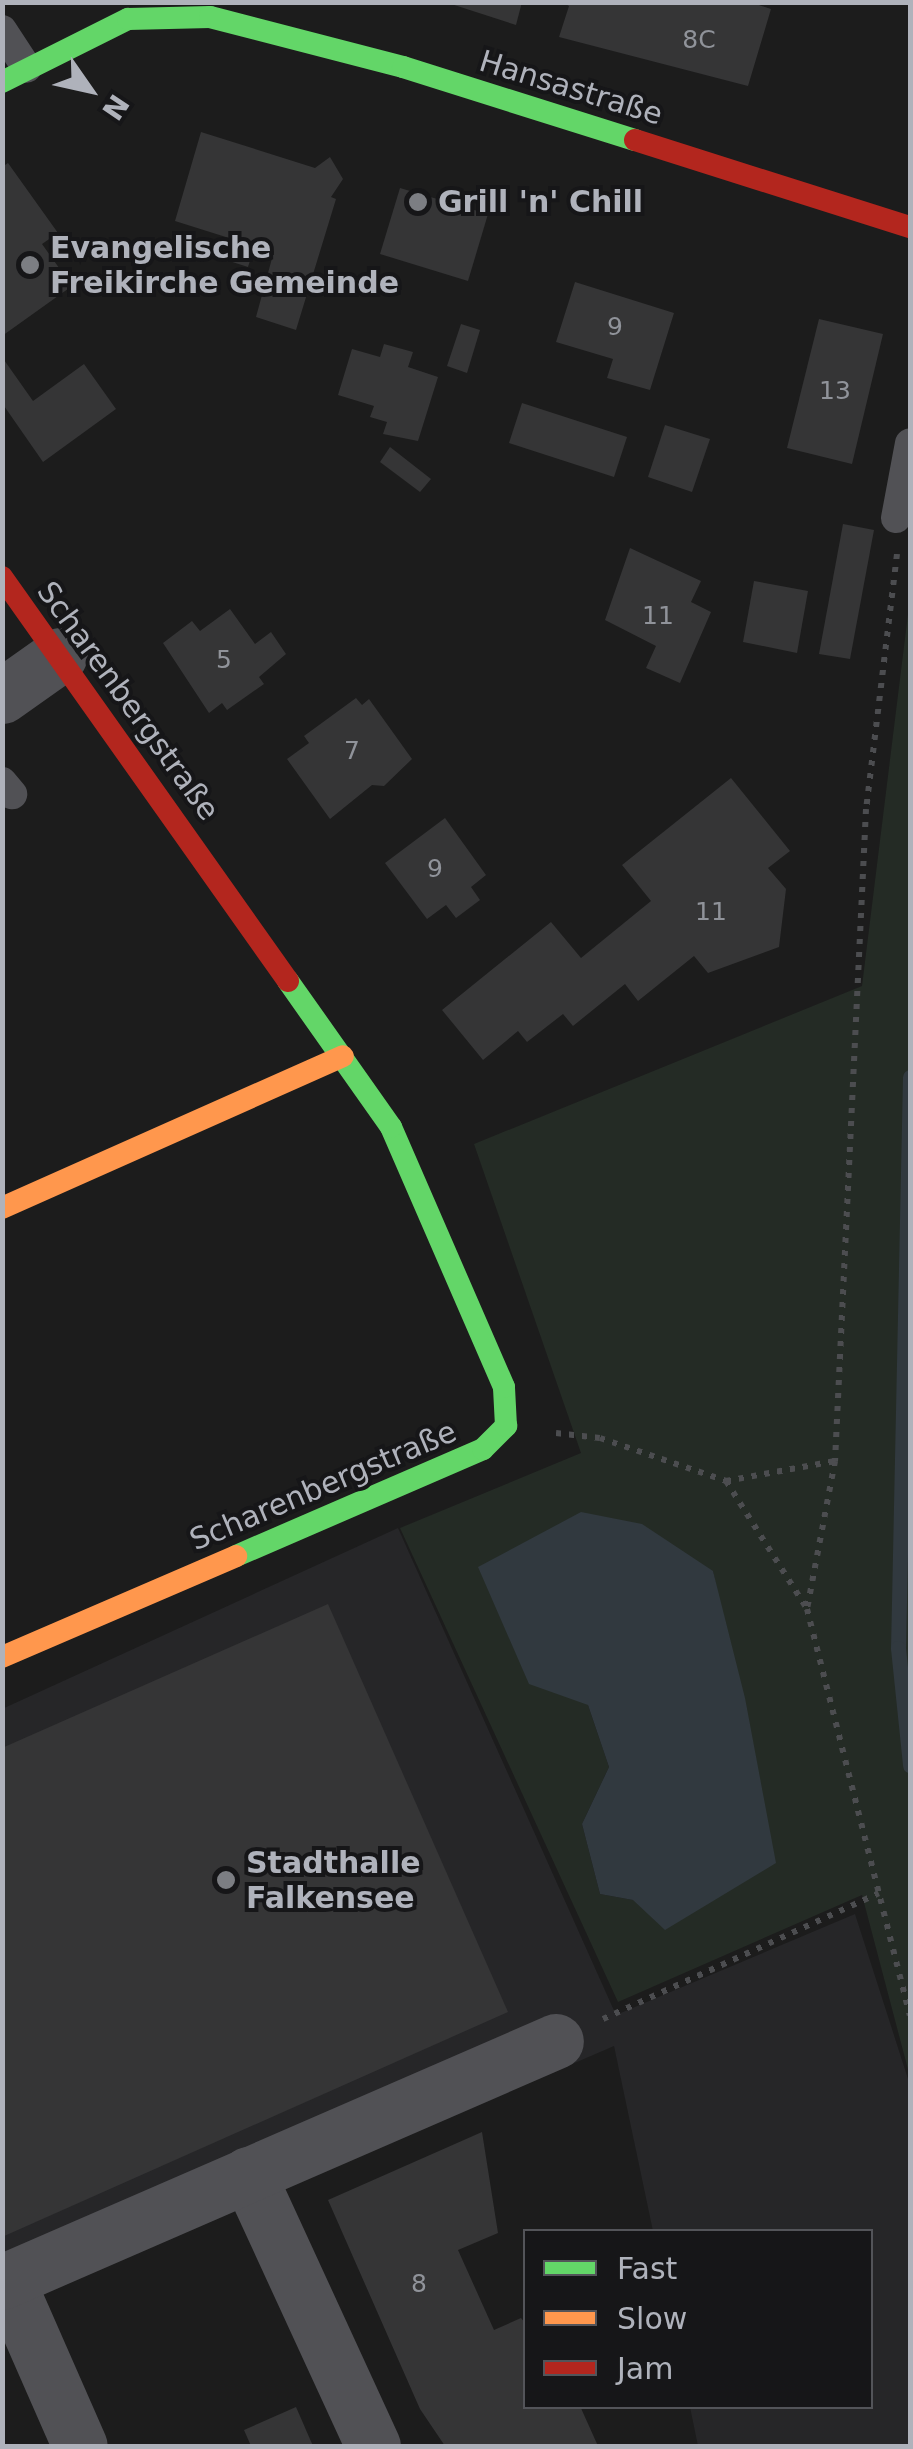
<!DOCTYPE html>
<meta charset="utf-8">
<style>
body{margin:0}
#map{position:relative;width:913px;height:2449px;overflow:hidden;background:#1c1c1c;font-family:"DejaVu Sans",sans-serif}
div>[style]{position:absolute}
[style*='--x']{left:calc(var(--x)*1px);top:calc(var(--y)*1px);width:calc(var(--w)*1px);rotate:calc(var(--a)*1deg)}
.built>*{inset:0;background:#262628}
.green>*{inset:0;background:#242b25}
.water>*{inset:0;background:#31393f}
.stream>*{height:15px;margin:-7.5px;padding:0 7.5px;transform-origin:7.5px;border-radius:7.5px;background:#31393f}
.building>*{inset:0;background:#353536}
.path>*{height:6px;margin-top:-3px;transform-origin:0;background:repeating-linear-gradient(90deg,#4c4d50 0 5px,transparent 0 13px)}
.lane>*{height:30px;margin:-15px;padding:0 15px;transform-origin:15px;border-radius:15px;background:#515155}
.street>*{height:55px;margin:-27.5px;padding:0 27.5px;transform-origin:27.5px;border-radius:27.5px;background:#515155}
.fast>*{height:22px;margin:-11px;padding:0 11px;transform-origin:11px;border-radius:11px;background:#63d668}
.slow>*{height:22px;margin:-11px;padding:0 11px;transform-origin:11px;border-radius:11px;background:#ff974d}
.jam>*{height:22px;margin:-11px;padding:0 11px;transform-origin:11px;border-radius:11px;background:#b3261e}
.dots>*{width:28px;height:28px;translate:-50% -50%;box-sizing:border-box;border:5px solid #161618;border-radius:50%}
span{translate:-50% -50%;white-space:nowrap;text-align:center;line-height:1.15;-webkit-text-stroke:8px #161618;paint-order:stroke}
.number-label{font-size:25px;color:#90939a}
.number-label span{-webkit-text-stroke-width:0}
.street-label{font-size:30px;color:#afb2bb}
.poi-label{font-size:30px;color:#afb2bb;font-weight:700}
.left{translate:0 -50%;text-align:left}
.frame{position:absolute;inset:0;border:5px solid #afb2bb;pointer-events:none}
.legend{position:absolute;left:523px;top:2229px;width:350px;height:180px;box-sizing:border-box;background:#161618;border:2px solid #535459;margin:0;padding:12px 18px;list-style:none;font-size:30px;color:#afb2bb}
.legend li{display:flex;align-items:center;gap:20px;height:50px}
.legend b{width:50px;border:2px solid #535459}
.north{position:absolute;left:40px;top:40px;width:100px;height:100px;-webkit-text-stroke:8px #161618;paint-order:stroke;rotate:124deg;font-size:28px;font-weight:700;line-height:40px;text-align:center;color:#afb2bb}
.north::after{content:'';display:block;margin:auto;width:35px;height:45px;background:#afb2bb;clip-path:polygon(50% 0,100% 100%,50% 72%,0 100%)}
</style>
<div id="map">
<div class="built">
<div style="clip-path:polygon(398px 1528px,616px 2015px,855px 1914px,910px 2085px,910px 2446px,698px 2446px,690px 2407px,870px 2406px,870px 2232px,653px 2231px,614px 2046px,3px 2309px,2px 1709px)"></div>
</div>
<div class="green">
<div style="clip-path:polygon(evenodd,910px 598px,910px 2077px,862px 1895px,618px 2002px,400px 1528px,581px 1453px,474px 1144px,862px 986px,910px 598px,713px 1571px,775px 1863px,633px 1900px,600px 1894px,582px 1824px,609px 1767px,588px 1705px,713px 1571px)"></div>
</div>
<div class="water">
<div style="clip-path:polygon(581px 1512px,642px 1524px,713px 1571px,745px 1698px,776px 1863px,665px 1930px,633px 1900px,600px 1894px,582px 1824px,609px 1767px,588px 1705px,529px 1684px,478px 1567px)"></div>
</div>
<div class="stream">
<div style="--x:910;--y:1077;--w:571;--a:91.2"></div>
<div style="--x:898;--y:1648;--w:118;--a:84.1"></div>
</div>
<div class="building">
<div style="clip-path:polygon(445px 2px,522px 2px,516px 25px)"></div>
<div style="clip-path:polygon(562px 2px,750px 2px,771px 9px,748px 86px,559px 37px,569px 6px)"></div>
<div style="clip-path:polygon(201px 132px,315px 168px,330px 157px,343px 179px,331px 197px,336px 199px,296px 330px,256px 317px,274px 251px,255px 245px,248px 267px,223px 259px,229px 238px,175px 221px)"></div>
<div style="clip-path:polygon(8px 163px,58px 233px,42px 244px,72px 286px,2px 336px,2px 167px)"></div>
<div style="clip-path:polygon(400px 188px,488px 214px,468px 281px,380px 254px)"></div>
<div style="clip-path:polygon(575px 282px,674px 313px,650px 390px,607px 378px,613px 359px,556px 342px)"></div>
<div style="clip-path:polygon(819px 319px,883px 334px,852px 464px,787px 448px)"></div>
<div style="clip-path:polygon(461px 324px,480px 330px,467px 373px,447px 366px)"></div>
<div style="clip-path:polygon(384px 344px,413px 352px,408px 367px,438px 377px,418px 441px,383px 434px,387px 422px,370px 417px,374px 406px,338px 395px,352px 349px,380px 357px)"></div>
<div style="clip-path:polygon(2px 357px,33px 401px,84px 364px,116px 409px,43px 462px,2px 403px)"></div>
<div style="clip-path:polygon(522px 403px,627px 437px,614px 477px,509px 443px)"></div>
<div style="clip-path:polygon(665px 425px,710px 439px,692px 492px,648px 477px)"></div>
<div style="clip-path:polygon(390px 447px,431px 479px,420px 492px,380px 462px)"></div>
<div style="clip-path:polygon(843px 524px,874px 530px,850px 659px,819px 654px)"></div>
<div style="clip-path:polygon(630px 548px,701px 581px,691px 602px,711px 612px,680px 683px,646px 668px,656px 646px,605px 620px)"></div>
<div style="clip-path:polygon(754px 581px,808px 591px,797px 653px,743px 642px)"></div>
<div style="clip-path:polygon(230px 609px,255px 644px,271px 632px,286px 654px,259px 677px,264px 684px,227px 710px,222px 703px,209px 713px,163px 643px,192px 621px,200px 631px)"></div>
<div style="clip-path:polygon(356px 698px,362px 705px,369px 699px,412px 759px,384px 786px,372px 785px,330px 819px,287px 759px,309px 743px,304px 736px)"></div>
<div style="clip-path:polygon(731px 778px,790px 851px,768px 868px,786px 889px,779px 947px,708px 973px,694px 956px,638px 1001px,625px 984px,573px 1026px,563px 1014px,527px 1042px,518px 1031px,483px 1060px,442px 1010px,551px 922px,581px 958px,651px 901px,622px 865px)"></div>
<div style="clip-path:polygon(445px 818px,486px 875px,471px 887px,480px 900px,456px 918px,446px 905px,427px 919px,385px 863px)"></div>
<div style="clip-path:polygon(328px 1604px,508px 2012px,2px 2237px,2px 1748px)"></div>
<div style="clip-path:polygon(482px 2132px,498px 2233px,458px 2250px,494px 2330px,521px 2318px,526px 2324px,526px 2406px,580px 2406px,598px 2446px,445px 2446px,420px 2409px,328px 2200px)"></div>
<div style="clip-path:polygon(296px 2407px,313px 2446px,251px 2446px,244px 2430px)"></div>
</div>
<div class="path">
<div style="--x:897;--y:554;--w:257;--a:96.9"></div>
<div style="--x:866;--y:809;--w:653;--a:92.72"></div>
<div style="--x:835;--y:1461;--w:151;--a:100.7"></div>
<div style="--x:807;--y:1609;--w:419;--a:75.8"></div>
<div style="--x:556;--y:1433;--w:44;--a:6.5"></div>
<div style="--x:600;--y:1438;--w:133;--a:18.8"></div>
<div style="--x:726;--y:1481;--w:111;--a:-10.4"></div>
<div style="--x:726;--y:1481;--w:149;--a:57.6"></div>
<div style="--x:603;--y:2019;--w:303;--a:-24.5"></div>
</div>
<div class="lane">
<div style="--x:2;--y:30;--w:45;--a:56.7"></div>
<div style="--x:896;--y:518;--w:76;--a:-79.4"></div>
<div style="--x:2;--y:782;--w:16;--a:50"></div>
</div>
<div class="street">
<div style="--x:2;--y:696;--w:71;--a:-35.3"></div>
<div style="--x:248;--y:2174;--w:299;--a:65.3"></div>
<div style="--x:7;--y:2280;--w:181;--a:66.3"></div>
<div style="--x:2;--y:2282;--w:604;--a:-23.51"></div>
</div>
<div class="fast">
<div style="--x:2;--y:82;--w:141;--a:-26.6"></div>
<div style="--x:128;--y:19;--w:82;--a:-1.4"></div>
<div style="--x:210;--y:17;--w:199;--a:14.5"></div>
<div style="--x:403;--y:67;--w:243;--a:17.5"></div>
<div style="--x:236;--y:1556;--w:269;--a:-23.4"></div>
<div style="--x:483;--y:1449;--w:33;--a:-45"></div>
<div style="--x:506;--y:1426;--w:39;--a:-93"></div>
<div style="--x:504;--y:1387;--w:283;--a:-113.5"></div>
<div style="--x:391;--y:1127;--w:179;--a:-125.2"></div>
</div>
<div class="slow">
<div style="--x:2;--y:1208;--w:373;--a:-24"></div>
<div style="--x:2;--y:1657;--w:255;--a:-23.3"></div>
</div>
<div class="jam">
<div style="--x:635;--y:140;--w:288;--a:17.6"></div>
<div style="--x:2;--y:577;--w:495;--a:54.7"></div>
</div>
<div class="dots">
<div style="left:418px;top:202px;background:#7c7e83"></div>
<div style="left:30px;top:265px;background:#7c7e83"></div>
<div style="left:226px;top:1880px;background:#7c7e83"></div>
</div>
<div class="number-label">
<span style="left:699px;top:40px">8C</span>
<span style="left:615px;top:327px">9</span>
<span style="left:835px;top:391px">13</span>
<span style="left:658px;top:616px">11</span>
<span style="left:224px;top:660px">5</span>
<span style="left:352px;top:751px">7</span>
<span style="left:435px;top:869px">9</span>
<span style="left:711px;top:912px">11</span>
<span style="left:419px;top:2284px">8</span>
</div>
<div class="street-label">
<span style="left:571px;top:88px;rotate:17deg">Hansastraße</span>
<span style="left:128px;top:701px;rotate:54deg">Scharenbergstraße</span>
<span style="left:323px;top:1486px;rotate:-23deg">Scharenbergstraße</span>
</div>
<div class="poi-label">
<span class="left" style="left:438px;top:202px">Grill 'n' Chill</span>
<span class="left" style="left:50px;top:265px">Evangelische<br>Freikirche Gemeinde</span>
<span class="left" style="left:246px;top:1880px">Stadthalle<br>Falkensee</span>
</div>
<div class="frame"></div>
<ul class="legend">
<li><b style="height:12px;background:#63d668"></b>Fast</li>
<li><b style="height:12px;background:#ff974d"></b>Slow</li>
<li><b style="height:12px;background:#b3261e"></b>Jam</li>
</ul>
<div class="north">N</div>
</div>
